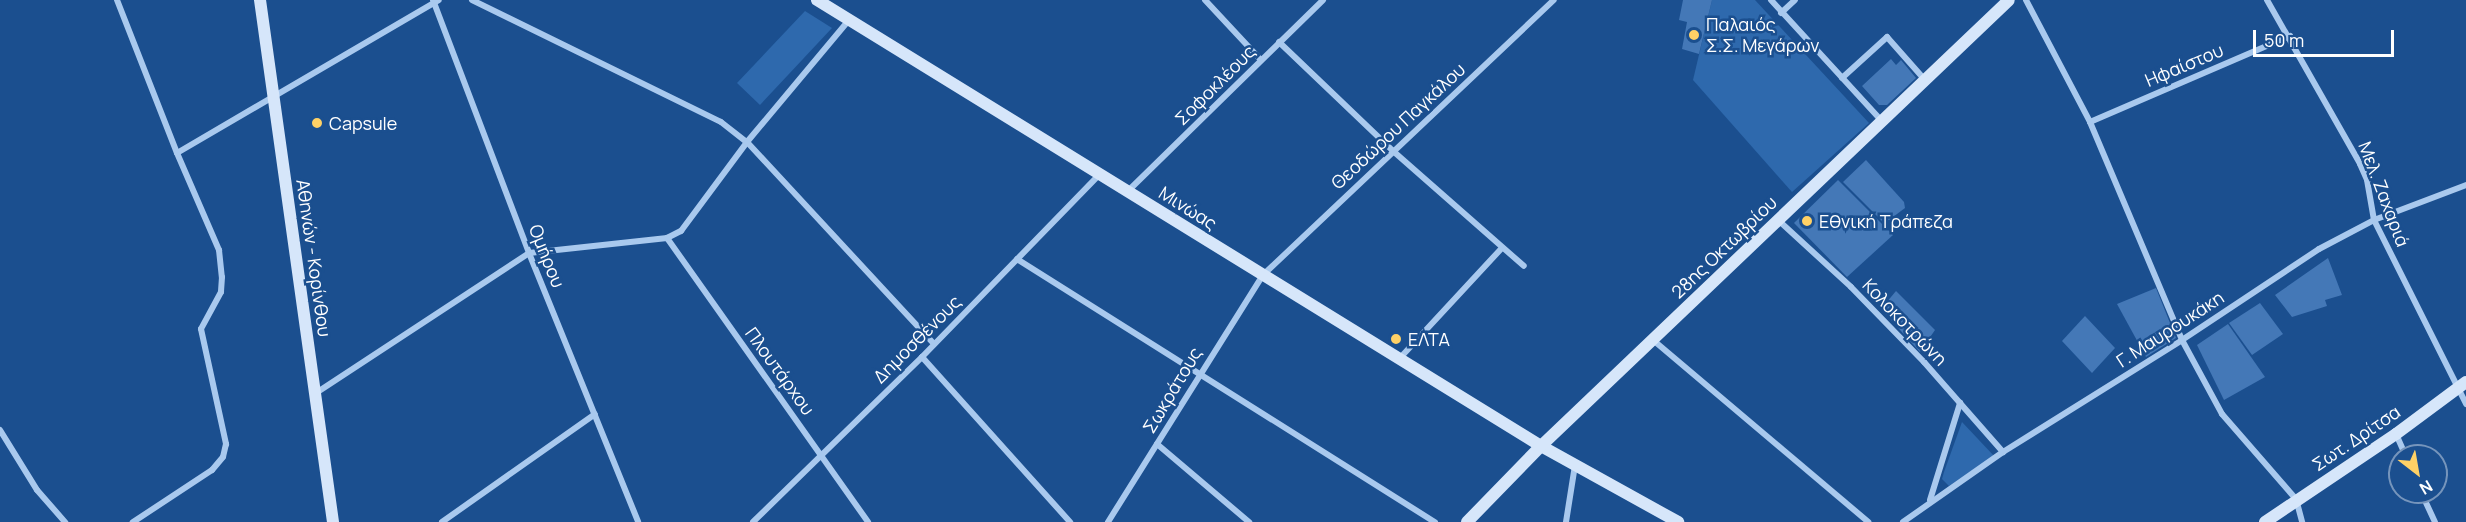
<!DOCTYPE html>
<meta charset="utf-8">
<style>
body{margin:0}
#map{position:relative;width:2466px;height:522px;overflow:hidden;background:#1b4f8f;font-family:Manrope,sans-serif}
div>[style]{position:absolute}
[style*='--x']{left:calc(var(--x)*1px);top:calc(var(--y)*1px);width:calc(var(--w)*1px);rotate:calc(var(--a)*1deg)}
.green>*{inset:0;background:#2e69ad}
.building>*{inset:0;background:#4478b7}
.street>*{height:6px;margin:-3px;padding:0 3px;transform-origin:3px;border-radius:3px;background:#a9c9ee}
.secondary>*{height:12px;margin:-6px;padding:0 6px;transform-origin:6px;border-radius:6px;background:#d6e6fa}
.dots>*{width:16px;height:16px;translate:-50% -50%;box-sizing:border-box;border:3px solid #1b4f8f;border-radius:50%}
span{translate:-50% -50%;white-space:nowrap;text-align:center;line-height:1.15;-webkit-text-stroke:5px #1b4f8f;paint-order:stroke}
.poi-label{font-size:18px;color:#fff}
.left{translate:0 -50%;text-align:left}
.street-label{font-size:18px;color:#fff}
.north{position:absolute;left:2388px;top:444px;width:60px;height:60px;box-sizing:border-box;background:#1b4f8f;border:2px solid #7695bc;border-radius:50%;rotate:149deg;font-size:16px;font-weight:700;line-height:24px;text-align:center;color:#fff}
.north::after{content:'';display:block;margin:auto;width:21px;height:27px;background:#ffd166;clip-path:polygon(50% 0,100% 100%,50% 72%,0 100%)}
.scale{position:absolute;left:2253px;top:30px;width:141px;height:27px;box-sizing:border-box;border:3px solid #fff;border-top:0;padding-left:8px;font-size:18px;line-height:21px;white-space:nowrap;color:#fff;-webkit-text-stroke:4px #1b4f8f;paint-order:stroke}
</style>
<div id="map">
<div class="green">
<div style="clip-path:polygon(1712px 0,1755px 0,1869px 123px,1792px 192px,1693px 80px)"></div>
<div style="clip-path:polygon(805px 11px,832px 28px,760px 105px,737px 83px)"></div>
<div style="clip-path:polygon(1962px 422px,1994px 456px,1949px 486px,1942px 479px,1944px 472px)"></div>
</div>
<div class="building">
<div style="clip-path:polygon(1683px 0,1712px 0,1699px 54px,1682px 49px,1687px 22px,1679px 20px)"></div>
<div style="clip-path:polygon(1891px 59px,1896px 65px,1901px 60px,1916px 78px,1887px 105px,1879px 105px,1862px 86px)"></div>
<div style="clip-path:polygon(1866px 160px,1904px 202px,1905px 208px,1889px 220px,1882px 221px,1843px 182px)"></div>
<div style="clip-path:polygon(1838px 180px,1893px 235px,1847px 277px,1794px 223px)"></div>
<div style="clip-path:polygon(2328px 258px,2342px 295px,2325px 300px,2327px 306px,2292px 317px,2275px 295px)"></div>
<div style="clip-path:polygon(2156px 288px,2176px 338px,2146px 357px,2117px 304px)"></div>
<div style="clip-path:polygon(1896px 291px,1935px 330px,1920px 352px,1881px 309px)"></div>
<div style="clip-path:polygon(2260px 303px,2283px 334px,2252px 355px,2229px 323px)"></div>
<div style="clip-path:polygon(2085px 316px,2115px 348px,2092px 373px,2062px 341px)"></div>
<div style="clip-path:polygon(2228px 324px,2265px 377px,2224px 400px,2197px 345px)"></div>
</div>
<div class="street">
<div style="--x:117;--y:0;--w:164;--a:68.6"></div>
<div style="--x:177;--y:153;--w:106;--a:66.6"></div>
<div style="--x:219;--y:250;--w:27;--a:84"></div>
<div style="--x:222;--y:277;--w:15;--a:94"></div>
<div style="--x:221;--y:292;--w:42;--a:118.4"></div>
<div style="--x:201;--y:329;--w:118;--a:77.7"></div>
<div style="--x:226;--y:444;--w:13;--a:103"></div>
<div style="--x:223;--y:457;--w:17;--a:130"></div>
<div style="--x:212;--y:470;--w:95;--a:146.6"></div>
<div style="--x:433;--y:0;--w:271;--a:69.2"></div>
<div style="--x:529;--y:253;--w:290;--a:67.9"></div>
<div style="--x:472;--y:0;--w:277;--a:26.1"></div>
<div style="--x:721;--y:122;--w:33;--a:38"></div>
<div style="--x:747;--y:142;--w:275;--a:47.2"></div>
<div style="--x:1205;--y:0;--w:82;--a:47"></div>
<div style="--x:1771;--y:0;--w:164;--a:47.5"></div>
<div style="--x:2026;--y:0;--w:138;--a:62.3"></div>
<div style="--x:2090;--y:122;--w:237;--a:67.1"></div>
<div style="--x:2182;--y:340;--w:84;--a:61.6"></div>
<div style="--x:2222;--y:414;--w:113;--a:49"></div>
<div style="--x:2296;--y:499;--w:24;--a:75"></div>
<div style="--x:2267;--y:0;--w:189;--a:60.4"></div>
<div style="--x:2360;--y:164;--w:17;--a:66"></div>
<div style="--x:2367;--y:180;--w:41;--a:80.1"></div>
<div style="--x:2374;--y:220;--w:206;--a:63.4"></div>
<div style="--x:1781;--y:13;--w:19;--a:-43"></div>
<div style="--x:1279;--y:42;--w:158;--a:43.7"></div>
<div style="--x:1393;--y:151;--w:174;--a:41.3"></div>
<div style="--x:1842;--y:78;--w:61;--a:-42.3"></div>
<div style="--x:1887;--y:37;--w:57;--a:48.5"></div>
<div style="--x:2090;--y:122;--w:218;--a:-23.3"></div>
<div style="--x:177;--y:153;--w:303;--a:-30.3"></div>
<div style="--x:1128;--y:191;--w:273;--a:-44.4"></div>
<div style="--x:1778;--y:220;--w:99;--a:42.5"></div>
<div style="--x:1851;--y:287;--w:105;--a:45.8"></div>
<div style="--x:1924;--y:362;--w:120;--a:48.7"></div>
<div style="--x:667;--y:238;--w:348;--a:54.7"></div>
<div style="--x:1017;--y:259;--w:494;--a:32.2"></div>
<div style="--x:1653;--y:340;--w:282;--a:40.2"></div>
<div style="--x:922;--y:357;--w:222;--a:48.1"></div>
<div style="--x:1400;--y:358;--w:150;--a:-47.2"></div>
<div style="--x:316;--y:393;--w:255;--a:-33.3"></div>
<div style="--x:529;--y:253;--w:139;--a:-6.2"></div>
<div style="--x:667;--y:238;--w:16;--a:-27"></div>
<div style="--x:681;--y:231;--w:111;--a:-53.4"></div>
<div style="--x:747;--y:142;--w:159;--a:-50.1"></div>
<div style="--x:0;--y:430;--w:70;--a:58.3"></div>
<div style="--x:37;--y:490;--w:43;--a:48.8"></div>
<div style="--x:2396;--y:434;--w:24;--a:66"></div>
<div style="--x:1157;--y:444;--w:121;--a:40.3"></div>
<div style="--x:2421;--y:492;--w:33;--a:65"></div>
<div style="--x:1930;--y:500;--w:102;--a:-72.8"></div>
<div style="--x:442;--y:522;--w:187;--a:-35.2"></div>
<div style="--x:753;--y:522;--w:236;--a:-44.3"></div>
<div style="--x:922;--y:357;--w:254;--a:-45.8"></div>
<div style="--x:1108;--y:522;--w:292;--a:-57.9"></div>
<div style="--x:1263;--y:275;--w:400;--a:-43.4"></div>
<div style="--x:1566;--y:522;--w:58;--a:-81"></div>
<div style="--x:1903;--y:522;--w:122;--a:-35"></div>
<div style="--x:2003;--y:452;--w:211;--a:-32"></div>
<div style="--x:2182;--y:340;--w:164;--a:-33.6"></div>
<div style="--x:2319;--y:249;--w:62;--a:-27.8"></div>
<div style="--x:2374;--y:220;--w:98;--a:-20.8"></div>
</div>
<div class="secondary">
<div style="--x:260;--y:0;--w:527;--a:82.04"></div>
<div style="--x:817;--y:0;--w:850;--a:31.63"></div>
<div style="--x:1541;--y:446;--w:157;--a:29"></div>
<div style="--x:1467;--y:522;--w:106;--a:-45.8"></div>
<div style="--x:1541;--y:446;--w:646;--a:-43.62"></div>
<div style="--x:2265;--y:522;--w:158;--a:-33.9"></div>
<div style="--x:2396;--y:434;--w:87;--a:-36.6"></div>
</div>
<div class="dots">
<div style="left:1694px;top:35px;background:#ffd166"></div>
<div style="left:317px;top:123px;background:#ffd166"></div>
<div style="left:1807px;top:221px;background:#ffd166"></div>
<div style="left:1396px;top:339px;background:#ffd166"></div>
</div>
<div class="poi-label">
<span class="left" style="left:1706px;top:35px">Παλαιός<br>Σ.Σ. Μεγάρων</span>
<span class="left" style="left:329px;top:123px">Capsule</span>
<span class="left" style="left:1819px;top:221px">Εθνική Τράπεζα</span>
<span class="left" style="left:1408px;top:339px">ΕΛΤΑ</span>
</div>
<div class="street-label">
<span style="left:2184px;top:65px;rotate:-23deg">Ηφαίστου</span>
<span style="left:1215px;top:85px;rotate:-45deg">Σοφοκλέους</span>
<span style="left:1398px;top:126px;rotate:-43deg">Θεοδώρου Παγκάλου</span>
<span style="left:2384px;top:194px;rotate:69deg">Μελ. Ζαχαριά</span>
<span style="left:1188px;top:208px;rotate:32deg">Μινώας</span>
<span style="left:1724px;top:247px;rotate:-44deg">28ης Οκτωβρίου</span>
<span style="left:547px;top:256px;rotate:68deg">Ομήρου</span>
<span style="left:314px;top:258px;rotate:82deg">Αθηνών - Κορίνθου</span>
<span style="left:1905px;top:322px;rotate:46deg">Κολοκοτρώνη</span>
<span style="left:2170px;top:329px;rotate:-33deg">Γ. Μαυρουκάκη</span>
<span style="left:917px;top:339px;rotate:-45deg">Δημοσθένους</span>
<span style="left:780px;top:371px;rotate:54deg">Πλουτάρχου</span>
<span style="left:1172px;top:390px;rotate:-59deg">Σωκράτους</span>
<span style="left:2356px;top:438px;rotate:-34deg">Σωτ. Δρίτσα</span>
</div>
<div class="north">N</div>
<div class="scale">50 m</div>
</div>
